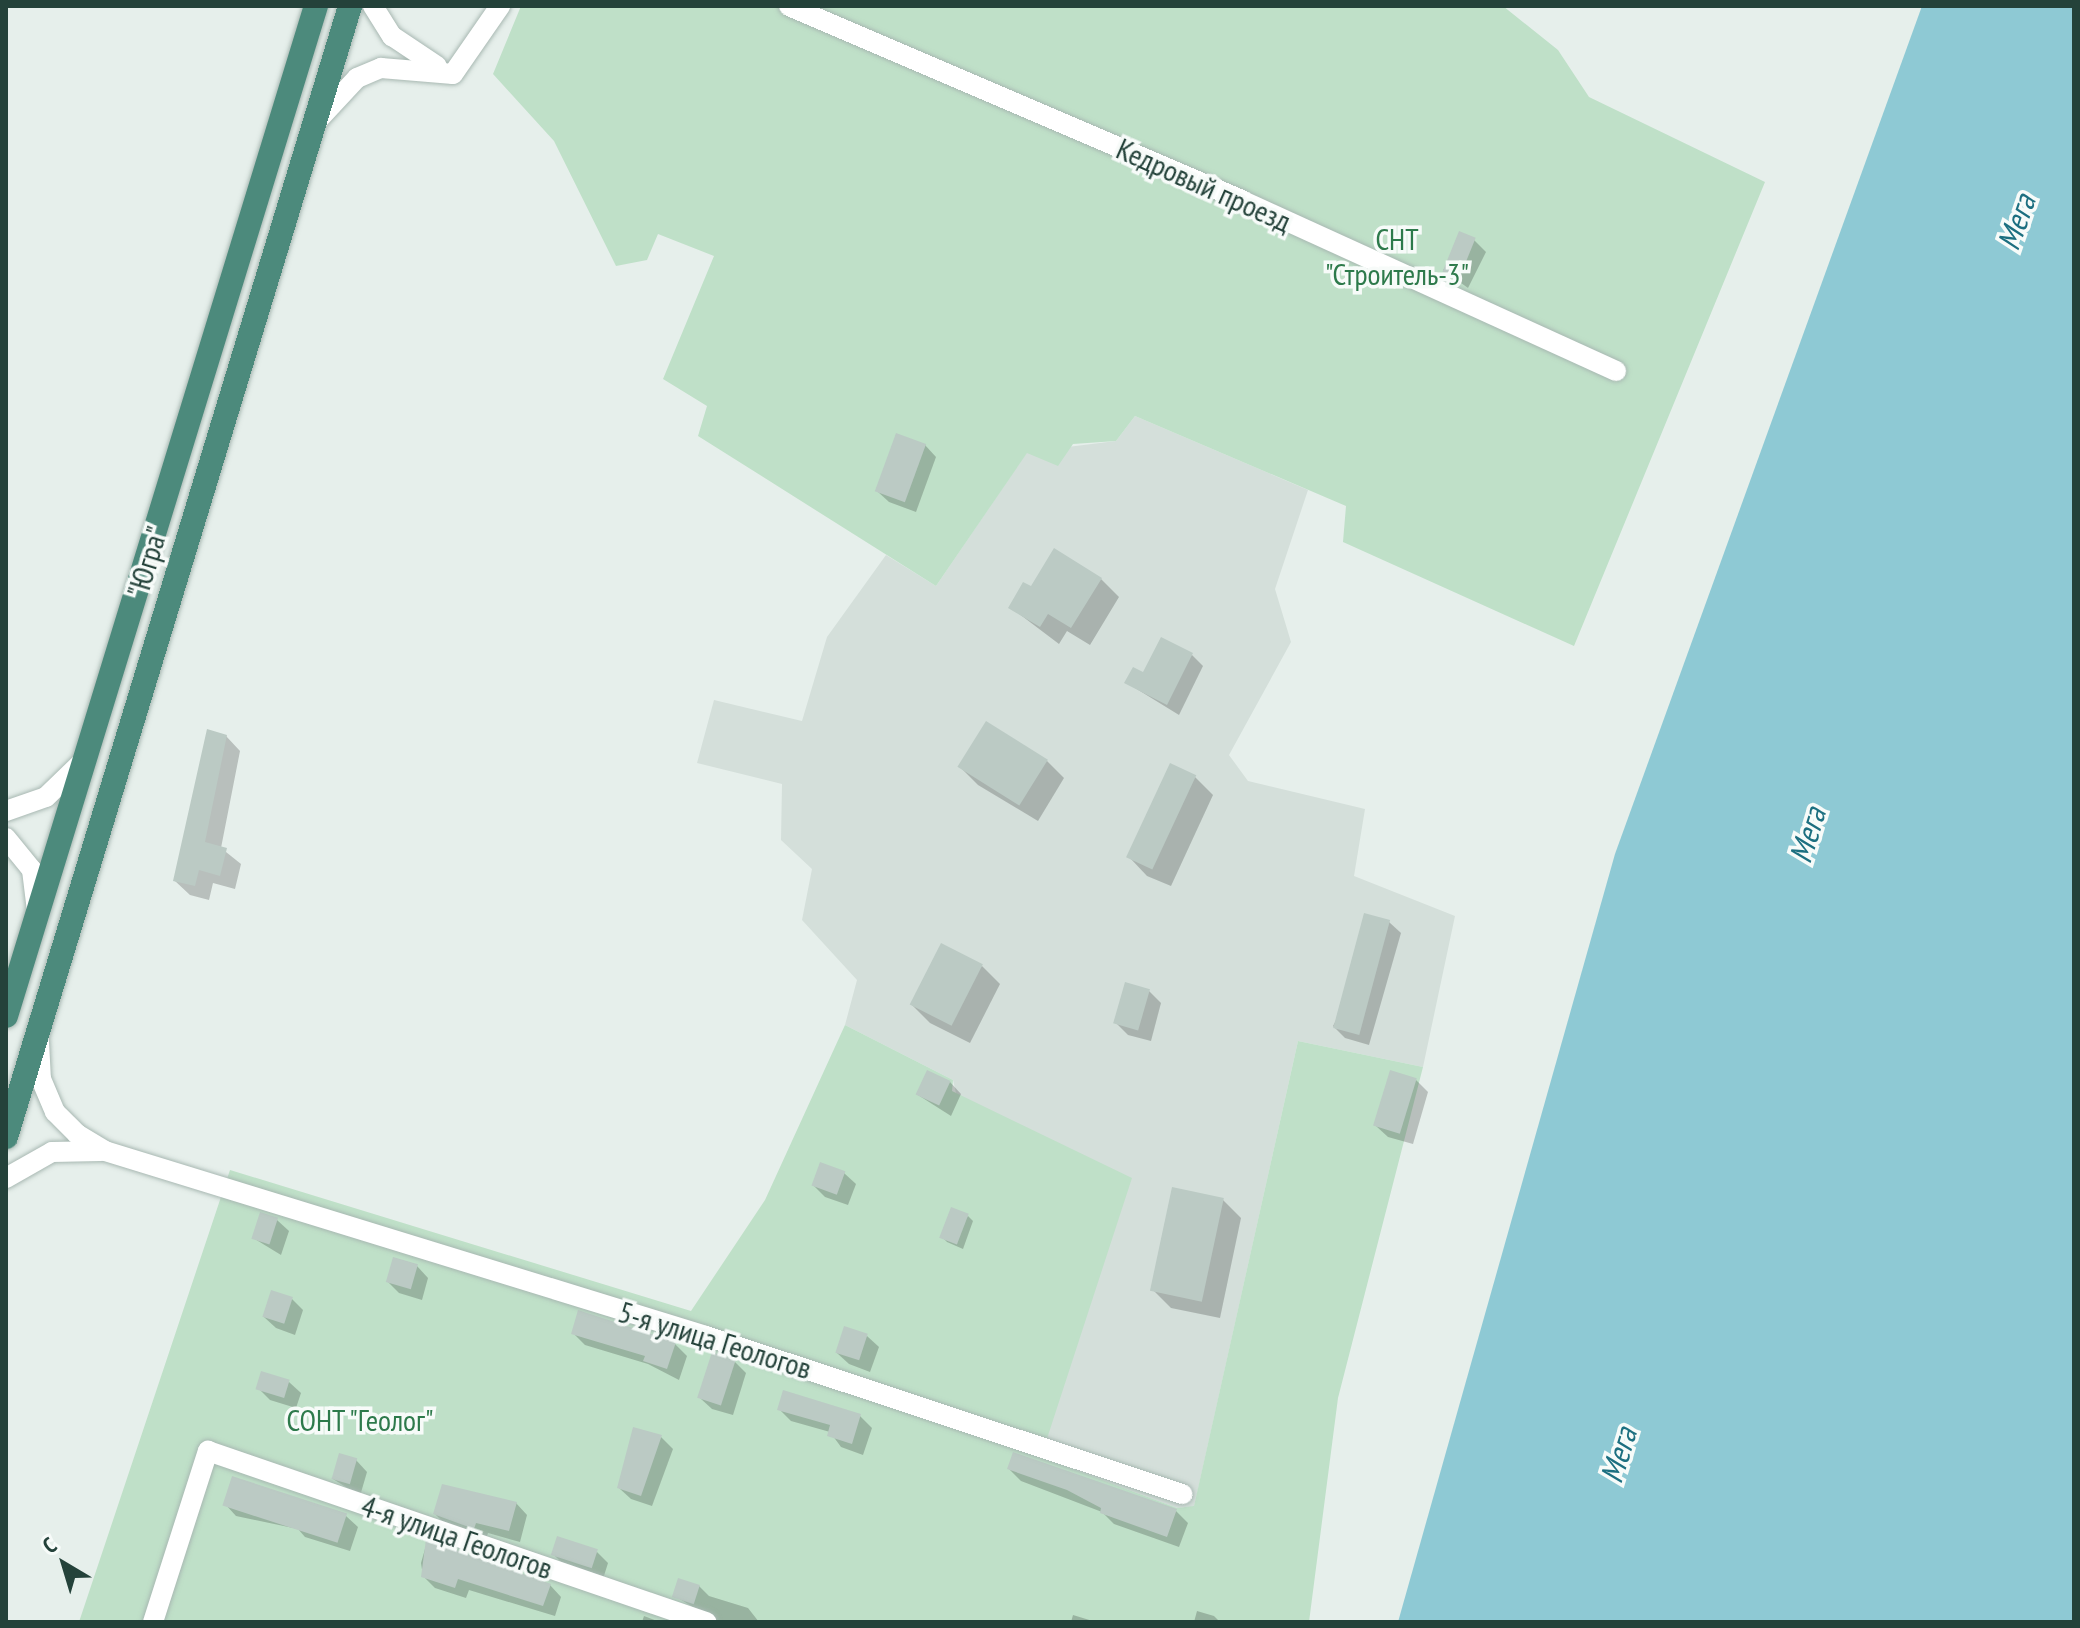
<!DOCTYPE html>
<meta charset="utf-8">
<style>
body{margin:0}
#map{position:relative;width:2080px;height:1628px;overflow:hidden;background:#e6efeb;font-family:"PT Sans Narrow",sans-serif}
div>[style]{position:absolute}
.built>*{inset:0;background:#d4dfda}
.green>*{inset:0;background:#bfe0c8}
.water>*{inset:0;background:#8ec9d4}
.shadow>*{inset:0;background:#0003}
.building>*{inset:0;background:#bbcac4;transform-origin:0 0}
.roads{filter:drop-shadow(0 0 2px #a8b8b2) drop-shadow(0 0 2px #a8b8b2)}
.minor>*{height:20px;margin:-10px;padding:0 10px;transform-origin:10px;border-radius:10px;background:#fff}
.trunk>*{height:24px;margin:-12px;padding:0 12px;transform-origin:12px;border-radius:12px;background:#4c8a7c}
span{translate:-50% -50%;white-space:nowrap;text-align:center;line-height:1.15;-webkit-text-stroke:7px #f7fbf9;paint-order:stroke}
.street-label{font-size:30px;color:#24423a}
.park-label{font-size:30px;color:#2d7a4b}
.water-label{font-size:32px;color:#1c6f80;font-style:italic}
.frame{position:absolute;inset:0;border:8px solid #24423a;pointer-events:none}
.north{position:absolute;left:24px;top:1524px;width:80px;height:80px;-webkit-text-stroke:6px #f7fbf9;paint-order:stroke;rotate:322deg;font-size:22px;font-weight:700;line-height:32px;text-align:center;color:#24423a}
.north::after{content:'';display:block;margin:auto;width:28px;height:36px;background:#24423a;clip-path:polygon(50% 0,100% 100%,50% 72%,0 100%)}
</style>
<div id="map">
<div class="built">
<div style="clip-path:polygon(1135px 416px,1308px 490px,1275px 589px,1291px 642px,1229px 755px,1248px 781px,1365px 809px,1354px 876px,1455px 916px,1423px 1067px,1298px 1041px,1194px 1507px,1177px 1508px,1040px 1457px,953px 1080px,845px 1025px,857px 980px,802px 920px,812px 869px,781px 840px,782px 784px,697px 763px,714px 700px,802px 721px,827px 637px,886px 555px,936px 586px,1027px 452px,1116px 441px)"></div>
</div>
<div class="green">
<div style="clip-path:polygon(521px 6px,1503px 6px,1558px 50px,1589px 97px,1765px 182px,1574px 646px,1343px 542px,1346px 506px,1135px 416px,1116px 441px,1073px 444px,1058px 466px,1027px 453px,936px 586px,698px 436px,707px 406px,663px 379px,714px 256px,658px 234px,647px 260px,616px 266px,554px 141px,493px 74px)"></div>
<div style="clip-path:polygon(845px 1025px,953px 1080px,952px 1091px,1132px 1178px,1041px 1457px,1177px 1508px,1194px 1506px,1298px 1041px,1423px 1067px,1338px 1398px,1309px 1622px,79px 1622px,230px 1170px,691px 1311px,765px 1200px)"></div>
</div>
<div class="water">
<div style="clip-path:polygon(1922px 6px,2074px 6px,2074px 1622px,1398px 1622px,1615px 854px)"></div>
</div>
<div class="shadow">
<div style="clip-path:polygon(1474px 240px,1486px 252px,1468px 288px,1443px 270px)"></div>
<div style="clip-path:polygon(925px 445px,936px 457px,916px 512px,889px 502px,877px 491px)"></div>
<div style="clip-path:polygon(1101px 579px,1119px 597px,1090px 645px,1067px 631px,1059px 644px,1010px 607px,1031px 589px)"></div>
<div style="clip-path:polygon(1192px 655px,1203px 666px,1179px 715px,1127px 683px)"></div>
<div style="clip-path:polygon(226px 736px,240px 751px,221px 848px,241px 864px,235px 889px,213px 883px,209px 900px,190px 895px,175px 881px)"></div>
<div style="clip-path:polygon(1046px 760px,1064px 778px,1038px 821px,978px 785px,960px 767px)"></div>
<div style="clip-path:polygon(1195px 777px,1213px 795px,1171px 886px,1147px 876px,1130px 858px)"></div>
<div style="clip-path:polygon(1389px 922px,1401px 933px,1369px 1045px,1345px 1038px,1333px 1026px)"></div>
<div style="clip-path:polygon(982px 966px,1000px 984px,970px 1043px,930px 1023px,912px 1005px)"></div>
<div style="clip-path:polygon(1149px 991px,1161px 1003px,1151px 1041px,1128px 1035px,1116px 1023px)"></div>
<div style="clip-path:polygon(1416px 1080px,1428px 1092px,1413px 1144px,1388px 1137px,1376px 1126px)"></div>
<div style="clip-path:polygon(950px 1082px,961px 1094px,951px 1116px,918px 1095px)"></div>
<div style="clip-path:polygon(844px 1173px,856px 1184px,848px 1205px,825px 1197px,813px 1185px)"></div>
<div style="clip-path:polygon(1223px 1200px,1241px 1218px,1220px 1318px,1171px 1308px,1153px 1290px)"></div>
<div style="clip-path:polygon(968px 1216px,973px 1221px,963px 1249px,947px 1242px,942px 1237px)"></div>
<div style="clip-path:polygon(277px 1220px,289px 1231px,281px 1255px,253px 1238px)"></div>
<div style="clip-path:polygon(417px 1266px,428px 1278px,422px 1300px,399px 1293px,388px 1282px)"></div>
<div style="clip-path:polygon(292px 1299px,303px 1310px,295px 1335px,276px 1328px,264px 1317px)"></div>
<div style="clip-path:polygon(573px 1333px,675px 1344px,687px 1356px,679px 1380px,648px 1364px,585px 1345px)"></div>
<div style="clip-path:polygon(867px 1336px,879px 1347px,870px 1372px,849px 1364px,837px 1353px)"></div>
<div style="clip-path:polygon(734px 1361px,746px 1373px,733px 1415px,712px 1409px,700px 1398px)"></div>
<div style="clip-path:polygon(289px 1382px,301px 1393px,296px 1408px,270px 1400px,258px 1388px)"></div>
<div style="clip-path:polygon(780px 1410px,860px 1416px,872px 1428px,863px 1455px,841px 1447px,830px 1432px,791px 1421px)"></div>
<div style="clip-path:polygon(661px 1437px,673px 1449px,652px 1506px,631px 1499px,619px 1488px)"></div>
<div style="clip-path:polygon(356px 1460px,367px 1472px,360px 1496px,333px 1479px)"></div>
<div style="clip-path:polygon(1009px 1469px,1176px 1511px,1188px 1523px,1179px 1547px,1114px 1524px,1102px 1512px,1021px 1481px)"></div>
<div style="clip-path:polygon(516px 1503px,527px 1515px,520px 1542px,488px 1533px,486px 1539px,447px 1526px,435px 1514px)"></div>
<div style="clip-path:polygon(225px 1504px,346px 1516px,358px 1527px,350px 1551px,305px 1537px,298px 1529px,236px 1516px)"></div>
<div style="clip-path:polygon(427px 1542px,550px 1585px,561px 1597px,555px 1616px,469px 1590px,466px 1598px,435px 1588px,423px 1576px,421px 1563px)"></div>
<div style="clip-path:polygon(596px 1551px,608px 1563px,603px 1579px,565px 1566px,554px 1555px)"></div>
<div style="clip-path:polygon(699px 1586px,709px 1596px,748px 1608px,759px 1622px,717px 1622px,675px 1596px)"></div>
<div style="clip-path:polygon(1197px 1611px,1214px 1616px,1220px 1622px,1194px 1622px)"></div>
<div style="clip-path:polygon(1073px 1615px,1096px 1622px,1071px 1622px)"></div>
<div style="clip-path:polygon(644px 1616px,660px 1622px,642px 1622px)"></div>
</div>
<div class="building">
<div style="left:1459px;top:231px;width:18px;height:44px;rotate:22deg"></div>
<div style="left:896px;top:433px;width:32px;height:62px;rotate:20deg"></div>
<div style="clip-path:polygon(1054px 548px,1102px 578px,1071px 628px,1048px 614px,1040px 627px,1008px 608px,1023px 582px,1031px 586px)"></div>
<div style="clip-path:polygon(1161px 637px,1193px 653px,1167px 705px,1124px 683px,1133px 667px,1143px 672px)"></div>
<div style="left:986px;top:721px;width:73px;height:54px;rotate:32deg"></div>
<div style="clip-path:polygon(207px 729px,227px 735px,205px 842px,227px 848px,220px 876px,199px 870px,195px 886px,173px 881px)"></div>
<div style="left:1170px;top:763px;width:29px;height:104px;rotate:25deg"></div>
<div style="left:1364px;top:913px;width:27px;height:119px;rotate:15deg"></div>
<div style="left:941px;top:943px;width:47px;height:69px;rotate:27deg"></div>
<div style="left:1125px;top:982px;width:26px;height:43px;rotate:16deg"></div>
<div style="left:927px;top:1070px;width:26px;height:27px;rotate:25deg"></div>
<div style="left:1390px;top:1070px;width:28px;height:58px;rotate:17deg"></div>
<div style="left:820px;top:1162px;width:27px;height:25px;rotate:20deg"></div>
<div style="left:1172px;top:1187px;width:53px;height:106px;rotate:12deg"></div>
<div style="left:951px;top:1207px;width:19px;height:33px;rotate:21deg"></div>
<div style="left:260px;top:1212px;width:19px;height:28px;rotate:18deg"></div>
<div style="left:393px;top:1257px;width:26px;height:26px;rotate:16deg"></div>
<div style="left:271px;top:1290px;width:23px;height:28px;rotate:18deg"></div>
<div style="clip-path:polygon(578px 1310px,676px 1342px,667px 1369px,643px 1361px,645px 1356px,571px 1334px)"></div>
<div style="left:844px;top:1326px;width:25px;height:28px;rotate:18deg"></div>
<div style="left:712px;top:1352px;width:25px;height:48px;rotate:18deg"></div>
<div style="left:261px;top:1371px;width:30px;height:19px;rotate:17deg"></div>
<div style="clip-path:polygon(783px 1390px,861px 1414px,852px 1444px,827px 1436px,830px 1425px,777px 1410px)"></div>
<div style="clip-path:polygon(633px 1427px,662px 1435px,641px 1496px,617px 1488px)"></div>
<div style="clip-path:polygon(1013px 1452px,1177px 1509px,1167px 1537px,1100px 1513px,1101px 1508px,1067px 1490px,1007px 1469px)"></div>
<div style="left:339px;top:1453px;width:19px;height:27px;rotate:16deg"></div>
<div style="left:232px;top:1476px;width:121px;height:31px;rotate:18deg"></div>
<div style="clip-path:polygon(442px 1484px,517px 1502px,509px 1531px,476px 1523px,474px 1529px,433px 1514px)"></div>
<div style="left:557px;top:1536px;width:43px;height:20px;rotate:18deg"></div>
<div style="clip-path:polygon(426px 1539px,551px 1584px,543px 1606px,458px 1579px,455px 1588px,421px 1577px)"></div>
<div style="left:678px;top:1578px;width:23px;height:20px;rotate:18deg"></div>
</div>
<div class="roads">
<div class="minor">
<div style="left:373px;top:6px;width:36px;rotate:58deg"></div>
<div style="left:392px;top:36px;width:54px;rotate:33.7deg"></div>
<div style="left:789px;top:6px;width:494px;rotate:23.2deg"></div>
<div style="left:1243px;top:201px;width:410px;rotate:24.5deg"></div>
<div style="left:318px;top:120px;width:57px;rotate:-47.1deg"></div>
<div style="left:357px;top:78px;width:26px;rotate:-23deg"></div>
<div style="left:381px;top:68px;width:72px;rotate:4.8deg"></div>
<div style="left:453px;top:74px;width:83px;rotate:-55.3deg"></div>
<div style="left:6px;top:811px;width:42px;rotate:-19.3deg"></div>
<div style="left:46px;top:797px;width:49px;rotate:-44.2deg"></div>
<div style="left:6px;top:838px;width:41px;rotate:50.9deg"></div>
<div style="left:32px;top:870px;width:38px;rotate:83deg"></div>
<div style="left:39px;top:1042px;width:37px;rotate:87deg"></div>
<div style="left:41px;top:1079px;width:36px;rotate:67deg"></div>
<div style="left:55px;top:1112px;width:31px;rotate:45deg"></div>
<div style="left:77px;top:1134px;width:33px;rotate:31deg"></div>
<div style="left:105px;top:1151px;width:629px;rotate:17.11deg"></div>
<div style="left:706px;top:1336px;width:502px;rotate:18.36deg"></div>
<div style="left:6px;top:1178px;width:53px;rotate:-29.5deg"></div>
<div style="left:52px;top:1152px;width:49px;rotate:-1.2deg"></div>
<div style="left:153px;top:1622px;width:180px;rotate:-72.2deg"></div>
<div style="left:208px;top:1451px;width:527px;rotate:18.95deg"></div>
</div>
<div class="trunk">
<div style="left:6px;top:1016px;width:1057px;rotate:-72.94deg"></div>
<div style="left:6px;top:1137px;width:1182px;rotate:-73.08deg"></div>
</div>
</div>
<div class="street-label">
<span style="left:1204px;top:185px;rotate:24deg">Кедровый проезд</span>
<span style="left:147px;top:562px;rotate:-73deg">"Югра"</span>
<span style="left:715px;top:1340px;rotate:17deg">5-я улица Геологов</span>
<span style="left:457px;top:1537px;rotate:19deg">4-я улица Геологов</span>
</div>
<div class="park-label">
<span style="left:1397px;top:256px">СНТ<br>"Строитель-3"</span>
<span style="left:360px;top:1420px">СОНТ "Геолог"</span>
</div>
<div class="water-label">
<span style="left:2016px;top:222px;rotate:-71deg">Мега</span>
<span style="left:1807px;top:835px;rotate:-73deg">Мега</span>
<span style="left:1618px;top:1455px;rotate:-73deg">Мега</span>
</div>
<div class="frame"></div>
<div class="north">С</div>
</div>
